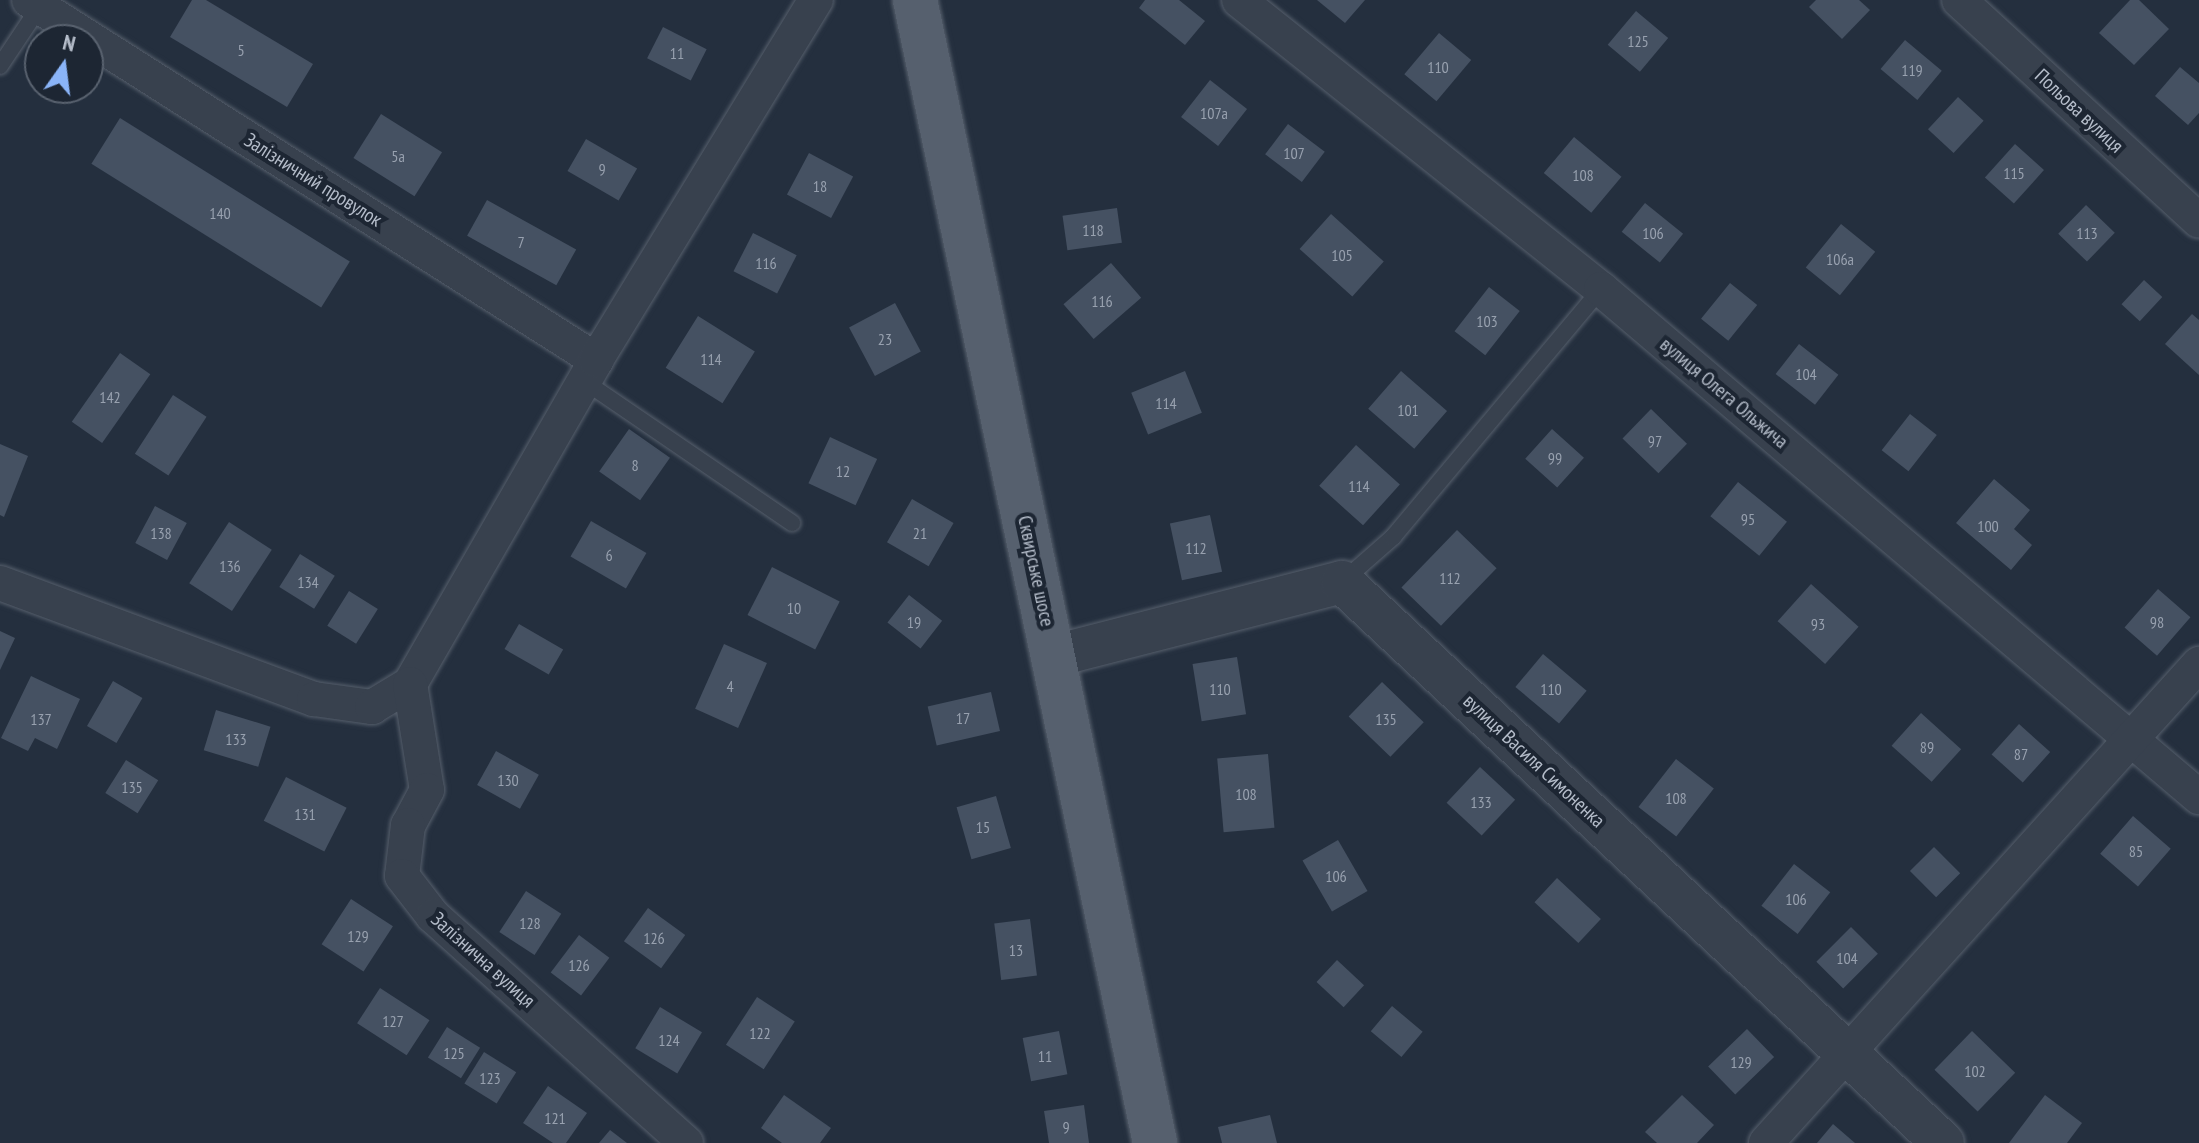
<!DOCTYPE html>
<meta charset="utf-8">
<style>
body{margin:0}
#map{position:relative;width:2199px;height:1143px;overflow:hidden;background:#242f3e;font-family:"PT Sans Narrow",sans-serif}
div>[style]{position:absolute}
.building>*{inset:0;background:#455162;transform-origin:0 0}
.roads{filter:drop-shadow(0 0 2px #565f6c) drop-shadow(0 0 2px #565f6c)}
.service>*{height:16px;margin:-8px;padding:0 8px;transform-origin:8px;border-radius:8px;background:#38414e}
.minor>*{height:34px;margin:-17px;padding:0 17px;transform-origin:17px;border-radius:17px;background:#38414e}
.tertiary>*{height:42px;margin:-21px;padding:0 21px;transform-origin:21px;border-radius:21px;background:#38414e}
.primary>*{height:44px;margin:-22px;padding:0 22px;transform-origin:22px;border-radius:22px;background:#56606e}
span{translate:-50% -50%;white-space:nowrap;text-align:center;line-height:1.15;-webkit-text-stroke:8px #1d2633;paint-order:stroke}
.number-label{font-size:16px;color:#98a1af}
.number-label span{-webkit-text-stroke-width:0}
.street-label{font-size:20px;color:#b4bcc9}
.north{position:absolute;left:24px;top:24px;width:80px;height:80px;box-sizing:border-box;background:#1d2633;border:2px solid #59626f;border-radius:50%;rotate:14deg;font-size:22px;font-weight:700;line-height:32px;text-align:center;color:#b4bcc9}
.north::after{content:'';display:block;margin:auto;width:28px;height:36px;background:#8ab4f8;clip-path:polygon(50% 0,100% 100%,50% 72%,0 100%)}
</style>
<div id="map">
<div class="building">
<div style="clip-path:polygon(192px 0,206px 0,313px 64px,287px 107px,170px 37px)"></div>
<div style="clip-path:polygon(1145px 0,1179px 0,1205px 21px,1185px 45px,1139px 8px)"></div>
<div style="clip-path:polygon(1317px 0,1365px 0,1345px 23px)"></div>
<div style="clip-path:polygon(1816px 0,1859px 0,1870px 10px,1842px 39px,1809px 7px)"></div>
<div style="clip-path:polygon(2130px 0,2139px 0,2169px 29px,2134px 65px,2099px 33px)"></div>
<div style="left:1636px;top:11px;width:42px;height:44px;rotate:40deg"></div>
<div style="left:663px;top:27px;width:49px;height:35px;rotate:27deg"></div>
<div style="left:1439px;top:33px;width:42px;height:54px;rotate:40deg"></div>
<div style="left:1905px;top:40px;width:48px;height:38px;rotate:40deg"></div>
<div style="clip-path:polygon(2180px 67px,2199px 83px,2199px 113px,2188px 125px,2155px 96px)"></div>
<div style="left:1210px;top:80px;width:47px;height:47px;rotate:38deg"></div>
<div style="left:1958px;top:97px;width:35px;height:44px;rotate:43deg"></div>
<div style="left:381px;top:114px;width:72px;height:52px;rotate:32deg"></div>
<div style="left:120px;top:118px;width:271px;height:54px;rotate:32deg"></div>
<div style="left:1288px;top:124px;width:46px;height:38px;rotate:37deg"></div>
<div style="left:1574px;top:137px;width:62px;height:47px;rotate:40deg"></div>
<div style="left:586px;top:139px;width:59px;height:37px;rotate:30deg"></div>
<div style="left:2015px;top:144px;width:39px;height:45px;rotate:42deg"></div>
<div style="left:809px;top:153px;width:50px;height:47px;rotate:28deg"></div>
<div style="left:487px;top:200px;width:102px;height:41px;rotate:29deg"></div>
<div style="left:1645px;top:203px;width:49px;height:37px;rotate:39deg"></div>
<div style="left:2086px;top:205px;width:40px;height:40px;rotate:44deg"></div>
<div style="left:1117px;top:208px;width:35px;height:55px;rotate:82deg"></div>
<div style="left:1331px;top:214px;width:71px;height:47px;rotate:42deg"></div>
<div style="left:1841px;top:224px;width:44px;height:56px;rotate:39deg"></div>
<div style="left:753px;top:233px;width:49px;height:43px;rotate:27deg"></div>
<div style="left:1111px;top:263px;width:46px;height:63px;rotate:49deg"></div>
<div style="left:2144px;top:280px;width:25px;height:33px;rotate:43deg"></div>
<div style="left:1730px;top:283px;width:35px;height:46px;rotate:39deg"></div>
<div style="left:1489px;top:287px;width:39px;height:56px;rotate:38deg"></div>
<div style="left:895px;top:303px;width:55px;height:52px;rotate:62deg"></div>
<div style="clip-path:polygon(2192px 314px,2199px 320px,2199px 375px,2165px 344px)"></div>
<div style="left:698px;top:316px;width:67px;height:61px;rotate:32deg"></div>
<div style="left:1799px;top:344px;width:50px;height:38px;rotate:38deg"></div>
<div style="left:120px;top:353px;width:37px;height:84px;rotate:35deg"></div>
<div style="left:1185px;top:371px;width:45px;height:58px;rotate:68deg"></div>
<div style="left:1401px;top:371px;width:61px;height:50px;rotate:41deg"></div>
<div style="left:173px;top:395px;width:40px;height:70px;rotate:33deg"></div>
<div style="left:1651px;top:409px;width:50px;height:41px;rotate:44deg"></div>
<div style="left:1910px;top:414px;width:34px;height:46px;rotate:38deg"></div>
<div style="left:629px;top:429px;width:50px;height:52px;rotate:35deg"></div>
<div style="left:1552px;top:429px;width:43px;height:40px;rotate:42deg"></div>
<div style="left:830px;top:437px;width:52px;height:51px;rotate:25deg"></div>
<div style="clip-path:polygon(0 444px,28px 456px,4px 517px,0 515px)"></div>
<div style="left:1356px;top:445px;width:59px;height:55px;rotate:42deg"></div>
<div style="clip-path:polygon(1994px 479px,2030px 510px,2014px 529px,2032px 545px,2011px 570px,1956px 523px)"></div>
<div style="left:1738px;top:482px;width:63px;height:44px;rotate:39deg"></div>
<div style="left:912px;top:499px;width:48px;height:50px;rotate:30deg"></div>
<div style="left:155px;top:506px;width:36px;height:42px;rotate:28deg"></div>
<div style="left:1210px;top:515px;width:58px;height:41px;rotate:78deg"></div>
<div style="left:591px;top:521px;width:64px;height:41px;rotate:30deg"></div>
<div style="left:229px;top:522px;width:51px;height:73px;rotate:33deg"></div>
<div style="left:1457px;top:530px;width:55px;height:80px;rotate:44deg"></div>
<div style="left:300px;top:554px;width:41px;height:39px;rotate:32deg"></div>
<div style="left:772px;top:567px;width:76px;height:54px;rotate:27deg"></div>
<div style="left:1811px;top:584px;width:64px;height:50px;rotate:42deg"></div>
<div style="left:2158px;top:589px;width:43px;height:51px;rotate:41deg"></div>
<div style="left:349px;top:591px;width:34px;height:41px;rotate:32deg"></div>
<div style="left:909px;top:595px;width:42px;height:35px;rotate:38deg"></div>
<div style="left:519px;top:624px;width:51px;height:29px;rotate:30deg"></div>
<div style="clip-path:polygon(0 631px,15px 638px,0 670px)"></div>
<div style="left:724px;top:644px;width:47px;height:71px;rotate:24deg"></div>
<div style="left:1543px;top:654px;width:57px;height:43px;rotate:40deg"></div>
<div style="left:1237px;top:657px;width:58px;height:45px;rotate:81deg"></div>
<div style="clip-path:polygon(31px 676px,80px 699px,57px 749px,35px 738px,28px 751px,1px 738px)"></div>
<div style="left:113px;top:681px;width:34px;height:52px;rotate:30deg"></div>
<div style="left:1382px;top:682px;width:58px;height:48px;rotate:44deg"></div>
<div style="left:991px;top:692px;width:40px;height:65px;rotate:77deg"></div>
<div style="left:216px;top:710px;width:57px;height:42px;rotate:17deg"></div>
<div style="left:1921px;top:713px;width:54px;height:44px;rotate:42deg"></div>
<div style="left:2019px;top:724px;width:42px;height:41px;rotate:42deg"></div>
<div style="left:496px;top:751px;width:49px;height:39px;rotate:29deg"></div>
<div style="left:1268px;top:754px;width:74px;height:51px;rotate:85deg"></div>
<div style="left:1676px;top:759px;width:48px;height:61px;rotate:38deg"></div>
<div style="left:126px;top:760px;width:38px;height:39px;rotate:32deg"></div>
<div style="left:1480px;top:767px;width:48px;height:49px;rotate:43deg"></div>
<div style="left:286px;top:777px;width:68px;height:49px;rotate:27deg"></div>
<div style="left:996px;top:796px;width:54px;height:41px;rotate:74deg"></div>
<div style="left:2133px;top:816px;width:50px;height:50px;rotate:41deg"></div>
<div style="left:1338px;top:840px;width:59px;height:41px;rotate:60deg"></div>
<div style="left:1934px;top:847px;width:37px;height:34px;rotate:45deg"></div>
<div style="left:1794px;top:864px;width:46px;height:53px;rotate:38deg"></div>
<div style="left:1557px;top:878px;width:60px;height:33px;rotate:43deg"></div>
<div style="left:526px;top:891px;width:42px;height:49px;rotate:33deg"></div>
<div style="left:351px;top:899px;width:50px;height:54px;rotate:33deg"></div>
<div style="left:648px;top:908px;width:46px;height:41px;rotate:36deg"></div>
<div style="left:1030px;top:919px;width:57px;height:36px;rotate:83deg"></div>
<div style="left:1851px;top:927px;width:38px;height:49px;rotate:45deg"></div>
<div style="left:579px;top:935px;width:38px;height:47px;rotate:37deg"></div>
<div style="left:1337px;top:960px;width:37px;height:30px;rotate:43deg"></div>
<div style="left:380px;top:988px;width:59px;height:42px;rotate:33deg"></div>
<div style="left:757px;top:997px;width:45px;height:57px;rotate:33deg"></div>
<div style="left:1392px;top:1006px;width:40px;height:33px;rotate:40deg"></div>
<div style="left:660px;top:1007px;width:49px;height:48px;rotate:31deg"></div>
<div style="left:447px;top:1027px;width:39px;height:36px;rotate:32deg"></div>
<div style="left:1747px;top:1029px;width:39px;height:54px;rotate:46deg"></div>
<div style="left:1059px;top:1031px;width:44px;height:37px;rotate:79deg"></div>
<div style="left:1972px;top:1031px;width:60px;height:54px;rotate:44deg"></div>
<div style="left:484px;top:1052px;width:38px;height:37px;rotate:32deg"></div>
<div style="clip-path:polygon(548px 1086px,587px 1113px,566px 1143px,553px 1143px,523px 1123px)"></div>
<div style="clip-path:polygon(784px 1095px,831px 1128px,820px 1143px,782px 1143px,761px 1128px)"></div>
<div style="clip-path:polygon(1682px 1095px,1714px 1125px,1697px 1143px,1657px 1143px,1645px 1132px)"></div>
<div style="clip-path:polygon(2045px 1095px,2082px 1123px,2067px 1143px,2009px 1143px)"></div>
<div style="clip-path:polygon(1084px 1105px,1089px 1143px,1049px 1143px,1044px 1111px)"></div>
<div style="clip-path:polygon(1270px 1115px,1277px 1143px,1222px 1143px,1218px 1127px)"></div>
<div style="clip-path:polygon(1833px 1124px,1855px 1143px,1817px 1143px)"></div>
<div style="clip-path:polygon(610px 1130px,627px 1143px,599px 1143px)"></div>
</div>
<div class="roads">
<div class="service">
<div style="left:0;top:66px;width:72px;rotate:-56.3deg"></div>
<div style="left:584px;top:381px;width:252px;rotate:34.3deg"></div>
<div style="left:1343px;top:581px;width:67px;rotate:-41.3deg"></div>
<div style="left:1393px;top:537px;width:324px;rotate:-50deg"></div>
</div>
<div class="minor">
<div style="left:29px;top:0;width:672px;rotate:32.41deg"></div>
<div style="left:1239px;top:0;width:463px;rotate:38.6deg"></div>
<div style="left:1601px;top:289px;width:785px;rotate:40.35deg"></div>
<div style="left:1959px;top:0;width:326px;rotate:42.6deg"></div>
<div style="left:0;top:583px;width:335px;rotate:20.3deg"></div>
<div style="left:314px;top:699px;width:59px;rotate:7.9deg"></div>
<div style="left:372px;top:707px;width:44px;rotate:-31.2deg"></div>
<div style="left:410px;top:684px;width:374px;rotate:-60.1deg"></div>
<div style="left:596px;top:360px;width:422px;rotate:-58.6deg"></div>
<div style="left:410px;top:684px;width:107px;rotate:80.9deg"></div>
<div style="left:427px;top:790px;width:40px;rotate:118deg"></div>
<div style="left:408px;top:825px;width:51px;rotate:96.7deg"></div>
<div style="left:402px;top:876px;width:51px;rotate:52.2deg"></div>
<div style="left:433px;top:916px;width:340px;rotate:41.9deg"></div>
<div style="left:1766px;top:1143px;width:646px;rotate:-47.89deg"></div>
</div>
<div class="tertiary">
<div style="left:1054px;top:656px;width:297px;rotate:-14.4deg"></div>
<div style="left:1342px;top:582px;width:822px;rotate:43.03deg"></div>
</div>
<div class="primary">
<div style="left:915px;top:0;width:1168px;rotate:78.14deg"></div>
</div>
</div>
<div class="number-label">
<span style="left:1638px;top:41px">125</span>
<span style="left:241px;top:50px">5</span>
<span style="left:677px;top:53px">11</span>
<span style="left:1438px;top:67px">110</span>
<span style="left:1912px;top:70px">119</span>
<span style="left:1214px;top:113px">107а</span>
<span style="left:1294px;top:153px">107</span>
<span style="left:398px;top:156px">5а</span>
<span style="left:602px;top:169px">9</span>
<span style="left:2014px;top:173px">115</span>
<span style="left:1583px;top:175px">108</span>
<span style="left:820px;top:186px">18</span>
<span style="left:220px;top:213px">140</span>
<span style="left:1093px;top:230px">118</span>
<span style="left:1653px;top:233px">106</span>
<span style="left:2087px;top:233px">113</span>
<span style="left:521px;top:242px">7</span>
<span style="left:1342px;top:255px">105</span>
<span style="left:1840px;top:259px">106а</span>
<span style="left:766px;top:263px">116</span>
<span style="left:1102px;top:301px">116</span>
<span style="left:1487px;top:321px">103</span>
<span style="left:885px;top:339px">23</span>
<span style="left:711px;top:359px">114</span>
<span style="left:1806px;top:374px">104</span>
<span style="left:110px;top:397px">142</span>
<span style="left:1166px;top:403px">114</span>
<span style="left:1408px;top:410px">101</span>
<span style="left:1655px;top:441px">97</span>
<span style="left:1555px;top:458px">99</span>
<span style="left:635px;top:465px">8</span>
<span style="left:843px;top:471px">12</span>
<span style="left:1359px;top:486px">114</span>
<span style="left:1748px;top:519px">95</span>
<span style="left:1988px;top:526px">100</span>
<span style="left:161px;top:533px">138</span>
<span style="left:920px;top:533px">21</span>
<span style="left:1196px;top:548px">112</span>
<span style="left:609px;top:555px">6</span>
<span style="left:230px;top:566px">136</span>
<span style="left:1450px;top:578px">112</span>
<span style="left:308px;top:582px">134</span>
<span style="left:794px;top:608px">10</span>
<span style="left:914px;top:622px">19</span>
<span style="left:2157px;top:622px">98</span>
<span style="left:1818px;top:624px">93</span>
<span style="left:730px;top:686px">4</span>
<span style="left:1220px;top:689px">110</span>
<span style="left:1551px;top:689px">110</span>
<span style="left:963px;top:718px">17</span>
<span style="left:41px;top:719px">137</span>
<span style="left:1386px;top:719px">135</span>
<span style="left:236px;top:739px">133</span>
<span style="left:1927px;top:747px">89</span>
<span style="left:2021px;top:754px">87</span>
<span style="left:508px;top:780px">130</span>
<span style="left:132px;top:787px">135</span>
<span style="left:1246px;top:794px">108</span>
<span style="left:1676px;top:798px">108</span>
<span style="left:1481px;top:802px">133</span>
<span style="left:305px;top:814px">131</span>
<span style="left:983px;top:827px">15</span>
<span style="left:2136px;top:851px">85</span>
<span style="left:1336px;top:876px">106</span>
<span style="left:1796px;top:899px">106</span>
<span style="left:530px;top:923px">128</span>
<span style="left:358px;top:936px">129</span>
<span style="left:654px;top:938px">126</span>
<span style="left:1016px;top:950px">13</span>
<span style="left:1847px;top:958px">104</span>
<span style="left:579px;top:965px">126</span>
<span style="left:393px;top:1021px">127</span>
<span style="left:760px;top:1033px">122</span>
<span style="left:669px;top:1040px">124</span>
<span style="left:454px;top:1053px">125</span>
<span style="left:1045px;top:1056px">11</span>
<span style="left:1741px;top:1062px">129</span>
<span style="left:1975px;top:1071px">102</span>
<span style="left:490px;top:1078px">123</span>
<span style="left:555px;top:1118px">121</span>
<span style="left:1066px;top:1127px">9</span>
</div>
<div class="street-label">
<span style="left:2079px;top:111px;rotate:43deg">Польова вулиця</span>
<span style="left:313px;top:180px;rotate:32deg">Залізничний провулок</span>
<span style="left:1724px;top:393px;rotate:40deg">вулиця Олега Ольжича</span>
<span style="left:1036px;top:571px;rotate:78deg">Сквирське шосе</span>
<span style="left:1534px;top:761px;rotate:43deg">вулиця Василя Симоненка</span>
<span style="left:483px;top:960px;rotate:42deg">Залізнична вулиця</span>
</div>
<div class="north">N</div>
</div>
